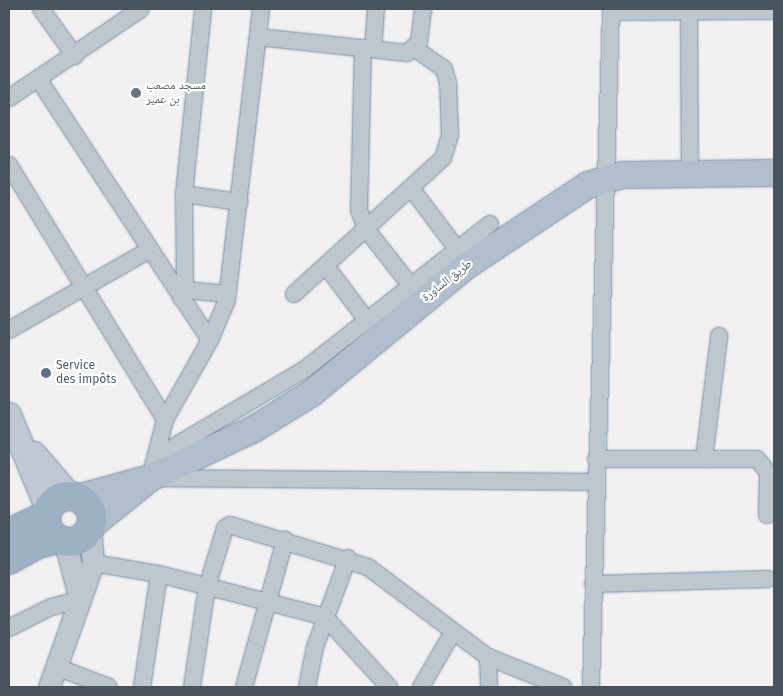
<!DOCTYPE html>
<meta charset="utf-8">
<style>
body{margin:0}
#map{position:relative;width:783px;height:696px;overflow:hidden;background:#f2f0f0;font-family:"Fira Sans","Noto Naskh Arabic",sans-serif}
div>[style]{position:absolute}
.roads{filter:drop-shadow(0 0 1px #758da8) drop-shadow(0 0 1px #758da8)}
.minor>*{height:16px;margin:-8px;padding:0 8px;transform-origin:8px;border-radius:8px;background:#bfc7ce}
.tertiary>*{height:21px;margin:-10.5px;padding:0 10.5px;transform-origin:10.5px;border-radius:10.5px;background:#bfc7ce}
.secondary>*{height:24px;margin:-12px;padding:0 12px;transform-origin:12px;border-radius:12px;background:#bfc8d3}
.primary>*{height:26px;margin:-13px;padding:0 13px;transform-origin:13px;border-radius:13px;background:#b1bfcd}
.trunk>*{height:28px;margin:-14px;padding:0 14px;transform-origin:14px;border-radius:14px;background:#9eb0c4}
.trunk>.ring{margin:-14px;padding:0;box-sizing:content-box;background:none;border:28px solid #9eb0c4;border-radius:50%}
.dots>*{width:14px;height:14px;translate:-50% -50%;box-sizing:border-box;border:2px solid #fff;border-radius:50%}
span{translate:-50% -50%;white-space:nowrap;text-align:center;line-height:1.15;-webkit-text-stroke:4.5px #fff;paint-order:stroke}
.worship-label{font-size:12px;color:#5b616d}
.left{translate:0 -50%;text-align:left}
.street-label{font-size:12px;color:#49535d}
.service-label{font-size:12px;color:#4e5e75}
.frame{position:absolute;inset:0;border:10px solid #49535d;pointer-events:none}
</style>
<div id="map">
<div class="roads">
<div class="minor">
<div style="left:41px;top:9px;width:58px;rotate:54.1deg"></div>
<div style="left:261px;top:9px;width:293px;rotate:96.7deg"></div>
<div style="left:227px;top:300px;width:43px;rotate:113deg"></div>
<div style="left:210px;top:340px;width:92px;rotate:119.4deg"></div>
<div style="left:165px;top:420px;width:60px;rotate:104.5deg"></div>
<div style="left:150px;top:478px;width:445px;rotate:0.5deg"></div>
<div style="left:689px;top:9px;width:166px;rotate:89.7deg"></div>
<div style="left:611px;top:12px;width:163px;rotate:-0.4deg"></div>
<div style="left:258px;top:37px;width:150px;rotate:6.1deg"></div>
<div style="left:407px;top:53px;width:16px;rotate:-43deg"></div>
<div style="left:419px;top:42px;width:33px;rotate:-83deg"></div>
<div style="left:363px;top:48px;width:162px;rotate:91.4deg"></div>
<div style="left:359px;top:210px;width:20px;rotate:70deg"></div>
<div style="left:366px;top:229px;width:71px;rotate:51.8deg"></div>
<div style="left:373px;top:49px;width:40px;rotate:-85.7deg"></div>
<div style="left:39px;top:80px;width:311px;rotate:56.7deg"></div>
<div style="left:9px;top:98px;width:159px;rotate:-34deg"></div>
<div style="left:9px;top:165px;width:299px;rotate:58.5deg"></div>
<div style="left:411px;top:188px;width:76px;rotate:53deg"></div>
<div style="left:184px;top:194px;width:56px;rotate:8.3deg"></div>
<div style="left:326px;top:266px;width:66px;rotate:53deg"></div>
<div style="left:185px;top:290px;width:43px;rotate:5.3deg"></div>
<div style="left:294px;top:294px;width:202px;rotate:-42.4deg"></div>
<div style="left:443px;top:158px;width:24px;rotate:-73deg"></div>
<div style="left:450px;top:135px;width:52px;rotate:-92.2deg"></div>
<div style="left:448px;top:83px;width:15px;rotate:-106deg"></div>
<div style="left:444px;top:69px;width:35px;rotate:-145deg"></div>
<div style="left:181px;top:298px;width:9px;rotate:-63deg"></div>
<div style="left:185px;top:290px;width:96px;rotate:-90.6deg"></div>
<div style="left:184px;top:194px;width:186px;rotate:-84.1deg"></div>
<div style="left:9px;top:330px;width:161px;rotate:-29.7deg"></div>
<div style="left:158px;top:456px;width:171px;rotate:-30.6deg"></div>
<div style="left:305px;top:369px;width:235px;rotate:-38.1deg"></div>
<div style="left:596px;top:459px;width:161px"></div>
<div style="left:757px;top:459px;width:17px;rotate:50deg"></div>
<div style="left:768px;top:472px;width:43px;rotate:91.3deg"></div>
<div style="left:704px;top:459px;width:124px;rotate:-83deg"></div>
<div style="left:93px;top:563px;width:67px;rotate:9.5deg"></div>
<div style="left:159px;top:574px;width:171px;rotate:14.5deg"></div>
<div style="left:325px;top:617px;width:95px;rotate:47.6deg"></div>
<div style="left:593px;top:584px;width:175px;rotate:-1.6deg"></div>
<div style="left:9px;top:628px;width:47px;rotate:-26.6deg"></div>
<div style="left:51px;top:607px;width:30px;rotate:-14deg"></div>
<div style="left:488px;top:657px;width:81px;rotate:21.8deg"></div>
<div style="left:59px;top:668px;width:53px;rotate:20.8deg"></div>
<div style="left:142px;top:687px;width:114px;rotate:-81.4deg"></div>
<div style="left:192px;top:687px;width:101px;rotate:-81.5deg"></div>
<div style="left:207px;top:587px;width:62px;rotate:-73deg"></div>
<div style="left:225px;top:528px;width:6px;rotate:-31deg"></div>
<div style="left:230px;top:525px;width:144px;rotate:16.9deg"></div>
<div style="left:368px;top:567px;width:150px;rotate:36.9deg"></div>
<div style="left:488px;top:657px;width:30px;rotate:88deg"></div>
<div style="left:244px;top:687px;width:153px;rotate:-74.4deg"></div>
<div style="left:307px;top:687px;width:41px;rotate:-78.7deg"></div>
<div style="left:315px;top:647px;width:95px;rotate:-69.7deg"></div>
<div style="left:421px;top:687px;width:64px;rotate:-59.8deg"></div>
<div style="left:591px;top:687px;width:678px;rotate:-88.31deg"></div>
</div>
<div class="tertiary">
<div style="left:65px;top:542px;width:60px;rotate:75.5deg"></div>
<div style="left:49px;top:687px;width:132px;rotate:-70.5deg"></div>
<div style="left:93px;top:563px;width:34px;rotate:-95deg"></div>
</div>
<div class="secondary">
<div style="left:9px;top:415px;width:102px;rotate:67.5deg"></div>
<div style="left:34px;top:454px;width:55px;rotate:49.4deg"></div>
</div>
<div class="primary">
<div style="left:77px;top:498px;width:76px;rotate:-15.3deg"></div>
<div style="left:150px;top:478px;width:115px;rotate:-25.2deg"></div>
<div style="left:254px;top:429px;width:68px;rotate:-31.8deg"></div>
<div style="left:312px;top:393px;width:200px;rotate:-39.5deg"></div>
<div style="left:466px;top:266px;width:146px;rotate:-33.6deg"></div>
<div style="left:588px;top:185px;width:36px;rotate:-16deg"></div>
<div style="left:623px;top:175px;width:151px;rotate:-0.8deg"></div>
<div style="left:92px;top:525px;width:72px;rotate:-38.8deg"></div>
</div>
<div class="trunk">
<div class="ring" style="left:46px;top:496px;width:18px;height:18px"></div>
<div style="left:9px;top:533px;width:42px;rotate:-25.3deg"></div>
<div style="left:9px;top:560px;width:33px;rotate:-29deg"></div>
<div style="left:38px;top:544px;width:21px;rotate:-14deg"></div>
</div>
</div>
<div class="dots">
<div style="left:136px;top:93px;background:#6b7280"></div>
<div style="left:46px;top:373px;background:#5c6f8a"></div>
</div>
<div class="worship-label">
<span class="left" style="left:146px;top:93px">مسجد مصعب<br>بن عمير</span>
</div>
<div class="street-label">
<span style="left:447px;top:281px;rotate:-38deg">طريق الساورة</span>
</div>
<div class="service-label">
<span class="left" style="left:56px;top:373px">Service<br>des impôts</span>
</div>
<div class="frame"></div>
</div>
